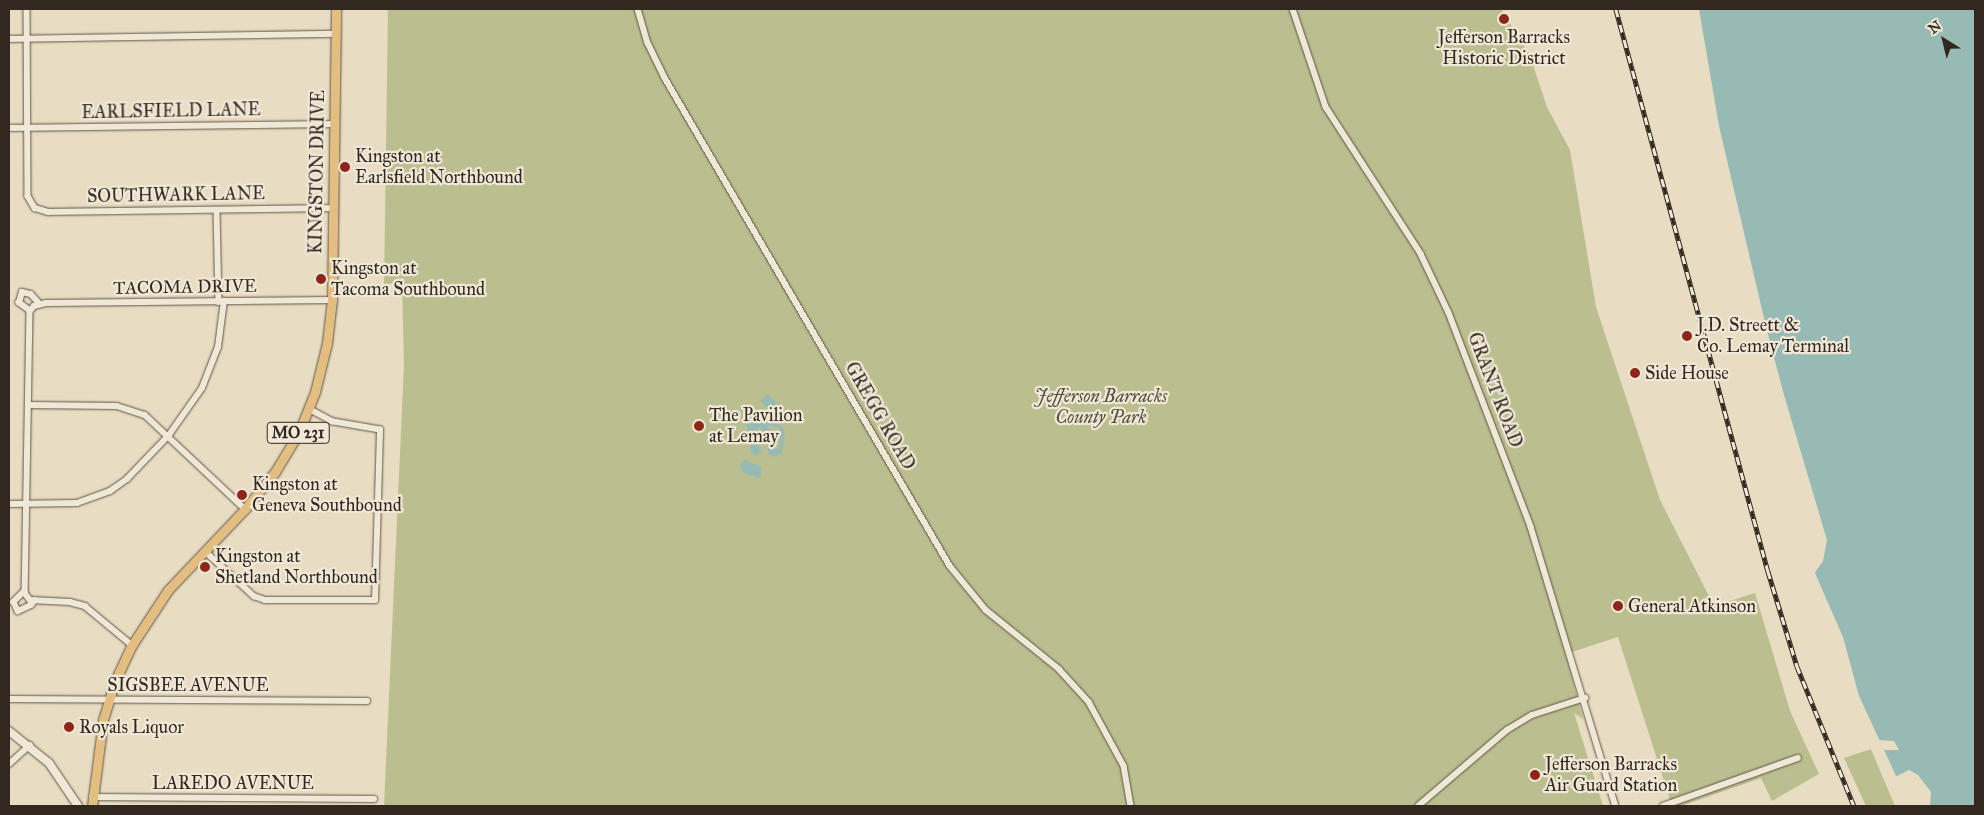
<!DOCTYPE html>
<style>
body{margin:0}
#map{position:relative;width:1984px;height:815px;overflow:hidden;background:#e8dcc2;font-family:"IM FELL Great Primer",serif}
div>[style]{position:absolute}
.green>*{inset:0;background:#bbbf8f}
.water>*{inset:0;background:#97bbb4;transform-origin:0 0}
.pier>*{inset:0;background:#e8dcc2}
.roads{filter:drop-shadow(0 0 1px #605548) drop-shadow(0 0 1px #605548)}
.street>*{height:5.5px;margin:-2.75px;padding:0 2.75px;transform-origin:2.75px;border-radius:2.75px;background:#f0e8d7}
.secondary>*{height:8px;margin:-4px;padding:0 4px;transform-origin:4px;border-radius:4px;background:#f0e8d7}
.primary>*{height:9px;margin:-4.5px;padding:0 4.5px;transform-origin:4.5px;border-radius:4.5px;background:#e4be81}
.rail>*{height:4.5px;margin-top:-2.25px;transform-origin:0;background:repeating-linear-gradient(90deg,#f0e8d7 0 8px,#332820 0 16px);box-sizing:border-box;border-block:1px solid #332820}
.dots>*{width:14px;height:14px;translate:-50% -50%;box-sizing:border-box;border:2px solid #f0e8d7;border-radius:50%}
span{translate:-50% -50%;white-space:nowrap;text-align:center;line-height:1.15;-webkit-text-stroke:4.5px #f0e8d7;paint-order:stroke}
.shield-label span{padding:1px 4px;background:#f0e8d7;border:1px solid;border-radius:4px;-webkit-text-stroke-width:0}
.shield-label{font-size:16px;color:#332820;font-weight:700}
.poi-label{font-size:18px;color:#332820}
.left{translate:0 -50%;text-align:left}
.street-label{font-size:18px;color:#332820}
.park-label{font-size:18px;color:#554e3c;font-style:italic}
.frame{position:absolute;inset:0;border:10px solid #332820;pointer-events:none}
.north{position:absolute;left:1919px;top:15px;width:50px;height:50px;-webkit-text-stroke:4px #f0e8d7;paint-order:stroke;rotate:324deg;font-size:14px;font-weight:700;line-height:20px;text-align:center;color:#332820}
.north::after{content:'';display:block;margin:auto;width:18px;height:22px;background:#332820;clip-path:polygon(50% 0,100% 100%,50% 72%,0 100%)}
</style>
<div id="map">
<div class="green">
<div style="clip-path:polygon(388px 9px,1501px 9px,1530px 56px,1547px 107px,1570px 150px,1596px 307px,1660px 500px,1714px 606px,1755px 593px,1790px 711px,1819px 774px,1772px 801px,1761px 778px,1681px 806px,1672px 806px,1618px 637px,1566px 654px,1583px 719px,1574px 713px,1603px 806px,384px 806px,404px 365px,402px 283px,384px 284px)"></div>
<div style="clip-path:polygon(1871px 749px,1878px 766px,1895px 806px,1866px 806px,1844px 758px)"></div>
</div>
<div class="water">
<div style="clip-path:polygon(1693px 9px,1975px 9px,1975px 806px,1910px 806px,1859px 696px,1843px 637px,1815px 573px,1821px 550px,1809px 490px,1747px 255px)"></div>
<div style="left:768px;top:394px;width:24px;height:10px;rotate:48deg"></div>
<div style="clip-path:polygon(evenodd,754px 411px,760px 420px,765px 419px,782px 426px,785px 434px,782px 453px,775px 457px,769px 455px,767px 449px,773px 437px,758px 427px,756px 438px,762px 452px,756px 456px,750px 451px,751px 439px,744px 419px,754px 411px,766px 425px,778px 427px,781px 432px,778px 450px,773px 446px,775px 434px,766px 425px)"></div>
<div style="clip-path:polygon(745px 460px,762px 467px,761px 476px,758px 478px,742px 472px,740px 463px)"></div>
</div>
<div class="pier">
<div style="clip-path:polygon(1690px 9px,1699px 9px,1719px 126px,1775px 365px,1827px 540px,1823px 561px,1813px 575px,1818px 550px,1806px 490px,1745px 256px)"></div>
<div style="clip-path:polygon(1878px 740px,1894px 741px,1899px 750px,1884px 750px)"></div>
<div style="clip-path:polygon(1909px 770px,1918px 775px,1931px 792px,1930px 806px,1907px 806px,1895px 777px)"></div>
</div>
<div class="roads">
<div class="street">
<div style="left:27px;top:9px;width:187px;rotate:89.7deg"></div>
<div style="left:28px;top:196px;width:14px;rotate:60deg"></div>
<div style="left:35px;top:208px;width:14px;rotate:17deg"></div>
<div style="left:48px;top:212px;width:285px;rotate:-0.8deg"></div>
<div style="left:638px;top:9px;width:35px;rotate:74deg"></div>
<div style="left:648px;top:43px;width:39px;rotate:64deg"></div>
<div style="left:665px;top:78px;width:565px;rotate:59.71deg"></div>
<div style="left:950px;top:566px;width:57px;rotate:50.7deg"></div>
<div style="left:986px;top:610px;width:94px;rotate:38.9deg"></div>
<div style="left:1059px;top:669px;width:45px;rotate:47.7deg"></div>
<div style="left:1089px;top:702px;width:73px;rotate:61.3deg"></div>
<div style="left:1124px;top:766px;width:41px;rotate:80.1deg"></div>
<div style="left:1293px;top:9px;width:103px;rotate:71.4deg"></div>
<div style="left:1326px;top:107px;width:175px;rotate:57.1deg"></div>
<div style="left:1421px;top:254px;width:65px;rotate:64.6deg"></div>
<div style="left:1449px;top:313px;width:229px;rotate:69deg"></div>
<div style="left:1531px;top:527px;width:292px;rotate:73.1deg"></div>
<div style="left:9px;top:39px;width:326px;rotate:-0.9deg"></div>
<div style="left:9px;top:128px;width:325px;rotate:-0.7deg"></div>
<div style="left:217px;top:210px;width:92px;rotate:88.8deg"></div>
<div style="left:30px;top:311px;width:282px;rotate:91deg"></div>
<div style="left:25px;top:593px;width:9px;rotate:54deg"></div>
<div style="left:30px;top:600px;width:40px;rotate:2.9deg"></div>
<div style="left:70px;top:602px;width:16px;rotate:15deg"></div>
<div style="left:85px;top:606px;width:61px;rotate:39.7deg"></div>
<div style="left:30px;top:311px;width:6px;rotate:-51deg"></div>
<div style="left:34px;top:306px;width:12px;rotate:-14deg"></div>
<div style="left:46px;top:303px;width:286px;rotate:-0.6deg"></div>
<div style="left:30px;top:311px;width:14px;rotate:-144deg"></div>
<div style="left:19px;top:303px;width:11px;rotate:-75deg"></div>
<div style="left:22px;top:292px;width:9px;rotate:13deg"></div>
<div style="left:31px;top:294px;width:13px;rotate:48deg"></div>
<div style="left:28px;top:405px;width:89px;rotate:0.6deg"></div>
<div style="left:117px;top:406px;width:29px;rotate:18deg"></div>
<div style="left:145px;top:415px;width:137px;rotate:43.2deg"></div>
<div style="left:9px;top:504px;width:68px;rotate:-0.8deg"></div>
<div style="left:77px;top:503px;width:35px;rotate:-20deg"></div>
<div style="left:110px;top:491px;width:21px;rotate:-35deg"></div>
<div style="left:127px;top:479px;width:61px;rotate:-46.3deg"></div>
<div style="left:169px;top:435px;width:57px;rotate:-54.9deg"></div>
<div style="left:202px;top:388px;width:44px;rotate:-68.7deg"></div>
<div style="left:218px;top:347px;width:46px;rotate:-82.6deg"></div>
<div style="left:205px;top:551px;width:67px;rotate:42.6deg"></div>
<div style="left:254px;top:596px;width:12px;rotate:20deg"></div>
<div style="left:265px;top:600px;width:110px"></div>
<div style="left:375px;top:600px;width:170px;rotate:-88.3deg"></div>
<div style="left:380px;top:430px;width:48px;rotate:-170.3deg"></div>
<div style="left:333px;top:422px;width:27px;rotate:-152deg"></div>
<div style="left:25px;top:591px;width:16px;rotate:135deg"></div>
<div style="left:14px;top:602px;width:10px;rotate:66deg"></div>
<div style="left:18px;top:611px;width:14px;rotate:-25deg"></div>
<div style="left:31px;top:605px;width:6px;rotate:-51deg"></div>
<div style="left:9px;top:699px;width:358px;rotate:0.3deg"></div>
<div style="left:9px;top:764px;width:28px;rotate:-42deg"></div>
<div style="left:92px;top:797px;width:282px;rotate:0.4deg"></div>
<div style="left:1418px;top:806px;width:117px;rotate:-40.5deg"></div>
<div style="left:1507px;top:730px;width:29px;rotate:-31deg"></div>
<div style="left:1532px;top:715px;width:56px;rotate:-17.8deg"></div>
<div style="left:1663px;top:806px;width:143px;rotate:-19.6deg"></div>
</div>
<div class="secondary">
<div style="left:9px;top:731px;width:51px;rotate:38.7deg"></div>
<div style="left:49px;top:763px;width:52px;rotate:56deg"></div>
</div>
<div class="primary">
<div style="left:92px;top:806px;width:87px;rotate:-82.7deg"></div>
<div style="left:103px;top:720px;width:41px;rotate:-72.9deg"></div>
<div style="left:115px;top:681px;width:40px;rotate:-65deg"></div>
<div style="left:132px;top:645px;width:66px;rotate:-56.8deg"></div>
<div style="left:168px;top:590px;width:112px;rotate:-46.5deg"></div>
<div style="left:245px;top:509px;width:48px;rotate:-51deg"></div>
<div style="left:275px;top:472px;width:47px;rotate:-59deg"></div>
<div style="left:299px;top:432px;width:43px;rotate:-68.2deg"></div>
<div style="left:315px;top:392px;width:50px;rotate:-76.2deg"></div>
<div style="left:327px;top:343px;width:43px;rotate:-83.4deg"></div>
<div style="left:332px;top:300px;width:291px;rotate:-89.2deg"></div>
</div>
</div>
<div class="rail">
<div style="left:1616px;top:9px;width:582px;rotate:74.87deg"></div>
<div style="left:1768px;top:571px;width:99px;rotate:73deg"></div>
<div style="left:1797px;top:666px;width:151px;rotate:67.8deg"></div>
</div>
<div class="dots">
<div style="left:1504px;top:19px;background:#8f2418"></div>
<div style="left:345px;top:167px;background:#8f2418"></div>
<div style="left:321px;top:279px;background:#8f2418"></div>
<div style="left:1687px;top:336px;background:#8f2418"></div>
<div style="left:1635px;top:373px;background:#8f2418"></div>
<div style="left:699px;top:426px;background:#8f2418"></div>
<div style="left:242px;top:495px;background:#8f2418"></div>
<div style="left:205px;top:567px;background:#8f2418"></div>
<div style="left:1618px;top:606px;background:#8f2418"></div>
<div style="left:69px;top:727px;background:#8f2418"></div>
<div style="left:1535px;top:775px;background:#8f2418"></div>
</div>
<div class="shield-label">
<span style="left:298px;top:433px">MO 231</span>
</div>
<div class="poi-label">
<span style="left:1504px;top:48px">Jefferson Barracks<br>Historic District</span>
<span class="left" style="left:355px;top:167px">Kingston at<br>Earlsfield Northbound</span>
<span class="left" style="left:331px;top:279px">Kingston at<br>Tacoma Southbound</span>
<span class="left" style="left:1697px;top:336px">J.D. Streett &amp;<br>Co. Lemay Terminal</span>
<span class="left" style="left:1645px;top:373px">Side House</span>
<span class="left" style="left:709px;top:426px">The Pavilion<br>at Lemay</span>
<span class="left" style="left:252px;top:495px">Kingston at<br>Geneva Southbound</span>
<span class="left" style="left:215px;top:567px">Kingston at<br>Shetland Northbound</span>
<span class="left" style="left:1628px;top:606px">General Atkinson</span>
<span class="left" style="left:79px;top:727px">Royals Liquor</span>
<span class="left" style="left:1545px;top:775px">Jefferson Barracks<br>Air Guard Station</span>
</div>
<div class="street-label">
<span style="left:171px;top:111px;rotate:-1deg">EARLSFIELD LANE</span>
<span style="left:317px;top:172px;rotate:-89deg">KINGSTON DRIVE</span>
<span style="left:176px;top:195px;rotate:-1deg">SOUTHWARK LANE</span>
<span style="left:185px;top:287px;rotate:-1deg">TACOMA DRIVE</span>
<span style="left:1495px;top:390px;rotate:69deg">GRANT ROAD</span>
<span style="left:880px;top:416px;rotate:60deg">GREGG ROAD</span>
<span style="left:188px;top:685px">SIGSBEE AVENUE</span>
<span style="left:233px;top:783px">LAREDO AVENUE</span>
</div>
<div class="park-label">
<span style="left:1101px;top:407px">Jefferson Barracks<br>County Park</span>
</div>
<div class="frame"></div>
<div class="north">N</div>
</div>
